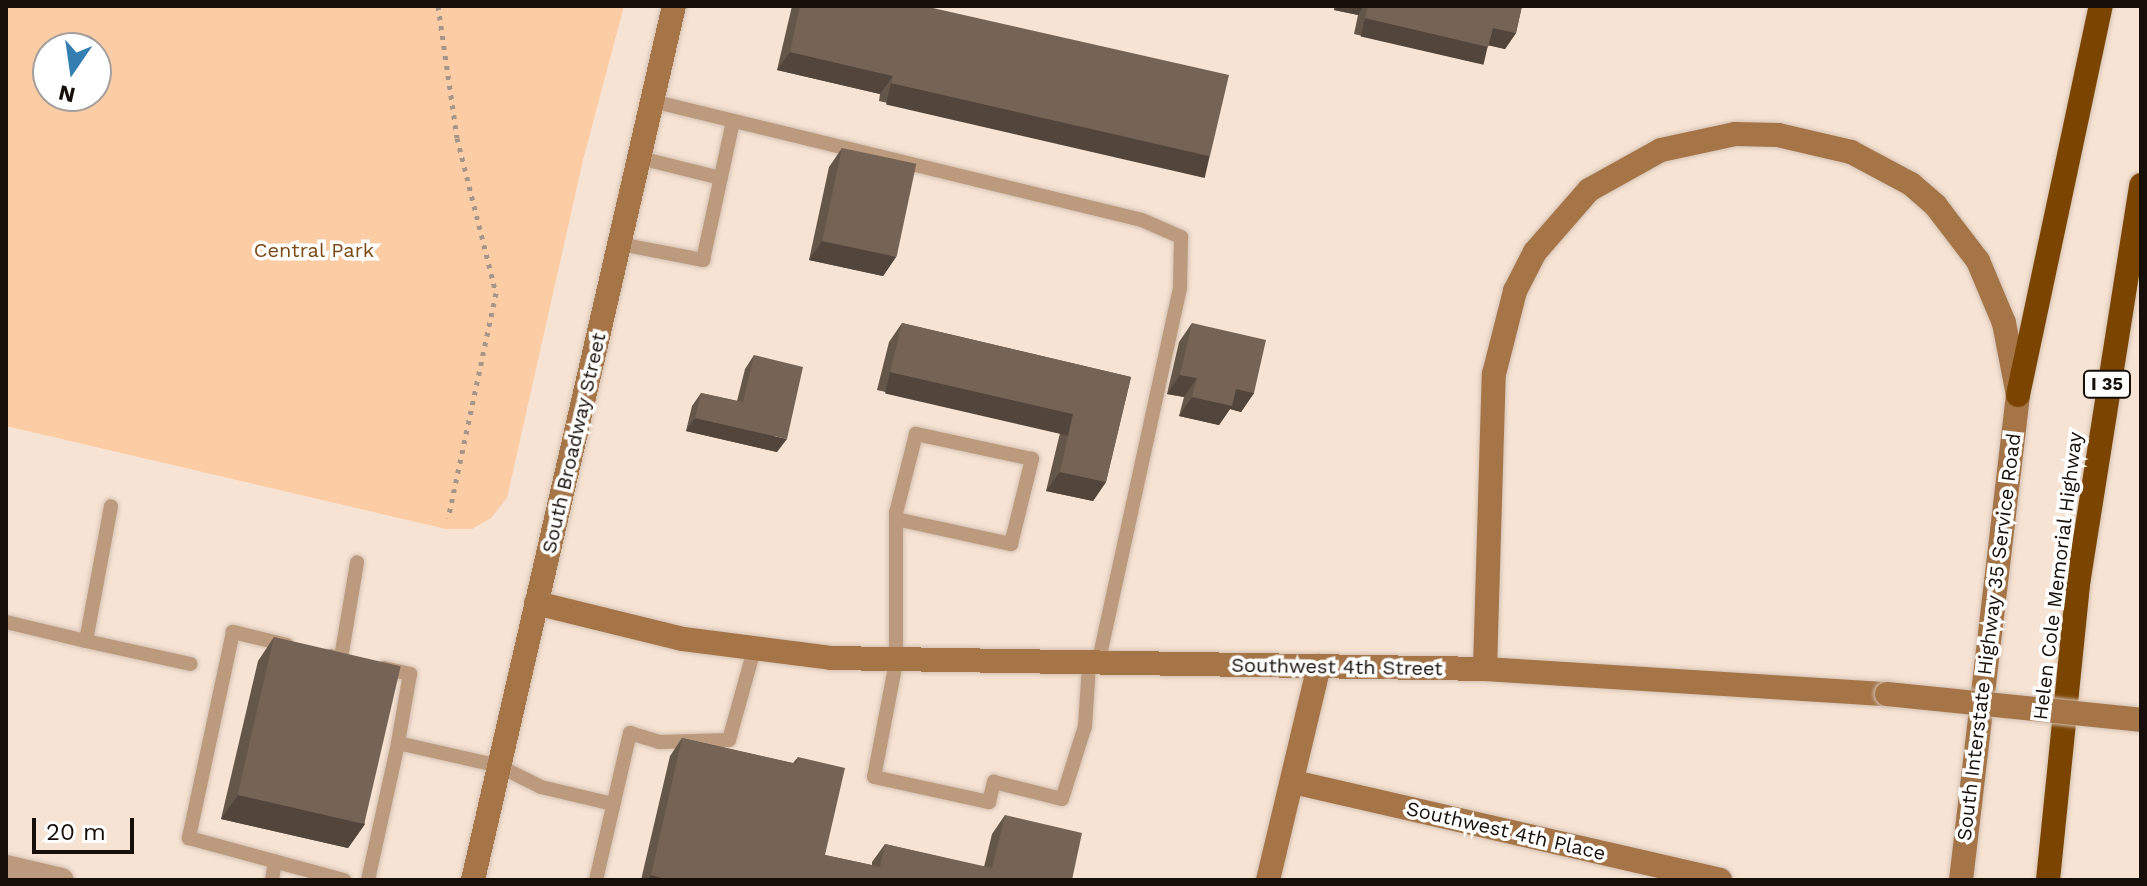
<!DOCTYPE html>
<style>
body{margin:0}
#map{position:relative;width:2147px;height:886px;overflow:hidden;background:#f7e3d3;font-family:"Work Sans",sans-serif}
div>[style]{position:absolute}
.green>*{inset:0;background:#fccca4}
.path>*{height:5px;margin-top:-2.5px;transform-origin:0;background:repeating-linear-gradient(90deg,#a5968a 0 4px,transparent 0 10px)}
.roads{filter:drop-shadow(0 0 2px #d3c1b3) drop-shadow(0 0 2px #d3c1b3)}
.lane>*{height:14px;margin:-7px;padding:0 7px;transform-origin:7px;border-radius:7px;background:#bc9a7d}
.street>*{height:24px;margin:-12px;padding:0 12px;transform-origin:12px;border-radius:12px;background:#bc9a7d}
.secondary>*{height:24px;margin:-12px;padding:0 12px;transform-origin:12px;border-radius:12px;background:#a57447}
.highway>*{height:24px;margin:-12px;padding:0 12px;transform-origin:12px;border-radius:12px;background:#7b4400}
.bridges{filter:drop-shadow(0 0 2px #d3c1b3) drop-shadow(0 0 2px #d3c1b3)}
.secondary-bridge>*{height:24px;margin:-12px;padding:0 12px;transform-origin:12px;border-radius:12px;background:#a57447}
.wall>*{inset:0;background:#65564a}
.shaded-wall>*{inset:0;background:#52463c;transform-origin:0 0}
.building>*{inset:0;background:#756456;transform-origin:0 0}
span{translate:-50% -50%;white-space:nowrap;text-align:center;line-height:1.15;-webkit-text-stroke:7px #fff;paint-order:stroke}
.shield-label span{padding:2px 6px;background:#fff;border:2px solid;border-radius:6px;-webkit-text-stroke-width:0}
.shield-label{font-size:18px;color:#160f09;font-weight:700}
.park-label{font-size:20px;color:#7c4912}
.street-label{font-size:20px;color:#160f09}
.frame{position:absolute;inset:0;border:8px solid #160f09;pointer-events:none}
.north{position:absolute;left:32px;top:32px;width:80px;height:80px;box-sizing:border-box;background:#fff;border:2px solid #a29f9d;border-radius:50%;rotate:193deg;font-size:22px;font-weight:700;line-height:32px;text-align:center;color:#160f09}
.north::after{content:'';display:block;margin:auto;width:28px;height:36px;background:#347eb2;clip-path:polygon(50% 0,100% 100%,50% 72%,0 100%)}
.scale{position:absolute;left:32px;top:818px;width:102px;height:36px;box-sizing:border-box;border:4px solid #160f09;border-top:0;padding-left:10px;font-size:24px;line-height:28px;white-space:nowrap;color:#160f09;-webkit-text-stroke:6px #fff;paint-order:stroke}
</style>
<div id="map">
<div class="green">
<div style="clip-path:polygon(evenodd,6px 6px,624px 6px,583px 160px,507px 498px,491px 518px,472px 529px,446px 529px,6px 426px,6px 6px,48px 48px,96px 48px,96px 96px,48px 96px,48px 48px)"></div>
</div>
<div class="path">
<div style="left:438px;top:6px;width:133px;rotate:81.8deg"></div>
<div style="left:457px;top:138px;width:160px;rotate:75.9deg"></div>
<div style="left:496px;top:293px;width:230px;rotate:102deg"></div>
</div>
<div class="roads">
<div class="lane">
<div style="left:652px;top:101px;width:504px;rotate:13.65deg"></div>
<div style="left:1142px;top:220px;width:43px;rotate:23.6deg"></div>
<div style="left:1181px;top:237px;width:51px;rotate:91.1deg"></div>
<div style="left:1180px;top:288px;width:386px;rotate:102.3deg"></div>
<div style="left:640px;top:158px;width:83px;rotate:13.9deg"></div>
<div style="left:620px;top:244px;width:85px;rotate:10.9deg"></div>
<div style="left:703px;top:260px;width:142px;rotate:-77.8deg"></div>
<div style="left:896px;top:519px;width:118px;rotate:12.3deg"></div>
<div style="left:1011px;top:544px;width:88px;rotate:-76.1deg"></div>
<div style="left:1032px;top:459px;width:119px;rotate:-167.8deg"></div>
<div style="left:916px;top:434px;width:81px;rotate:104.2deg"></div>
<div style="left:896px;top:513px;width:149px;rotate:90deg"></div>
<div style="left:896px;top:662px;width:117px;rotate:100.8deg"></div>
<div style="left:874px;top:777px;width:118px;rotate:12.3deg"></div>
<div style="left:989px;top:802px;width:21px;rotate:-76deg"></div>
<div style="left:994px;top:782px;width:70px;rotate:14deg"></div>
<div style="left:1062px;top:799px;width:77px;rotate:-72.5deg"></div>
<div style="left:1085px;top:726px;width:61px;rotate:-86.2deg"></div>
<div style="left:6px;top:622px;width:82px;rotate:13.4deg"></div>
<div style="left:86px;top:641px;width:137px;rotate:-79.5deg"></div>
<div style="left:86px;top:641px;width:107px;rotate:12.4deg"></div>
<div style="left:287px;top:645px;width:56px;rotate:-166.5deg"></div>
<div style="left:233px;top:632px;width:211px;rotate:102.1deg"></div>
<div style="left:189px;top:838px;width:161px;rotate:15.2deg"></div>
<div style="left:331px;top:656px;width:10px;rotate:11deg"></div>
<div style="left:341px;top:658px;width:97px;rotate:-80.5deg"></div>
<div style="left:384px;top:668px;width:27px;rotate:13deg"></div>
<div style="left:410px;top:674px;width:70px;rotate:99.9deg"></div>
<div style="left:272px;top:880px;width:19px;rotate:-81deg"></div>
<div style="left:368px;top:880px;width:140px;rotate:-77.6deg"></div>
<div style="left:398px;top:743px;width:104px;rotate:12.8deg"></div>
<div style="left:499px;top:766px;width:47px;rotate:26.6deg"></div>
<div style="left:541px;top:787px;width:74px;rotate:13.3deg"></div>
<div style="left:596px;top:880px;width:151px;rotate:-77deg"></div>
<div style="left:630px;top:733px;width:30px;rotate:17deg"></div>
<div style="left:659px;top:742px;width:70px;rotate:-1.6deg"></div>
<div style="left:729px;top:740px;width:93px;rotate:-74.5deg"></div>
</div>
<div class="street">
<div style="left:6px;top:867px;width:57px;rotate:13.1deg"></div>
</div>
<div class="secondary">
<div style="left:536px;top:603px;width:151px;rotate:13.8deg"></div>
<div style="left:683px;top:639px;width:149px;rotate:7.3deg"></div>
<div style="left:831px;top:658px;width:654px;rotate:0.96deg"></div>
<div style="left:1485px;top:669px;width:403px;rotate:3.6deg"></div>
<div style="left:1485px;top:669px;width:295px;rotate:-88.3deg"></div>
<div style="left:1494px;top:374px;width:86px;rotate:-75.8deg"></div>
<div style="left:1515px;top:291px;width:44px;rotate:-62.9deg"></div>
<div style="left:1535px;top:252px;width:82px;rotate:-48.9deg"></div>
<div style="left:1589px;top:190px;width:82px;rotate:-29.1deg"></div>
<div style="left:1661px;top:150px;width:76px;rotate:-12.2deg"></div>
<div style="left:1735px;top:134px;width:43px;rotate:1.3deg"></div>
<div style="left:1778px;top:135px;width:75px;rotate:13.1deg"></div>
<div style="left:1851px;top:152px;width:68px;rotate:28.1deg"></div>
<div style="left:1911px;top:184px;width:33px;rotate:41deg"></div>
<div style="left:1936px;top:206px;width:69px;rotate:52.6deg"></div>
<div style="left:1978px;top:261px;width:67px;rotate:67.2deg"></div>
<div style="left:2004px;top:323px;width:73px;rotate:79deg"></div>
<div style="left:2018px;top:395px;width:488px;rotate:96.7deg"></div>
<div style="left:1293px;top:782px;width:438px;rotate:12.9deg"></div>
<div style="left:473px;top:880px;width:897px;rotate:-77.05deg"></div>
<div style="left:1268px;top:880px;width:220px;rotate:-76.6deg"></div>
</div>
<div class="highway">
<div style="left:2018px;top:395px;width:398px;rotate:-78deg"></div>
<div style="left:2048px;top:880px;width:298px;rotate:-84.2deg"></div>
<div style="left:2078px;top:584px;width:404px;rotate:-81deg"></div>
</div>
</div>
<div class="bridges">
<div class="secondary-bridge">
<div style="left:1887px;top:694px;width:255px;rotate:5.8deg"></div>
</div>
</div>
<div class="wall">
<div style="clip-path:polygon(792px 6px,924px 6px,1210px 156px,1197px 174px,879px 101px,880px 94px,777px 70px)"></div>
<div style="clip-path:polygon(1335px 6px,1522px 6px,1516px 33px,1505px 49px,1489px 45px,1477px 63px,1354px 34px,1358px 15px,1334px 10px)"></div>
<div style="clip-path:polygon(842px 148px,896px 257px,883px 276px,809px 260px,829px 167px)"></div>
<div style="clip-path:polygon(902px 323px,1131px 377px,1106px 482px,1093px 501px,1046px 491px,1060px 433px,877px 390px,889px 342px)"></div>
<div style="clip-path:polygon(1192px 323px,1254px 393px,1241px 412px,1230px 409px,1219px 425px,1179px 416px,1184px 397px,1167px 394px,1179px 342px)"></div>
<div style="clip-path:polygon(754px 355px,777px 452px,686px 431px,692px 406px,701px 393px,737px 401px,745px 369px)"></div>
<div style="clip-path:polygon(274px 637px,365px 824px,348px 848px,221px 819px,258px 661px)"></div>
<div style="clip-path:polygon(682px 738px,793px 763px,798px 757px,825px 855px,872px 865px,872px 862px,885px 844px,984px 867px,992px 834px,1005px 815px,1072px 880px,641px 880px,670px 756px)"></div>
</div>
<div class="shaded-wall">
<div style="clip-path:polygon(1336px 6px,1364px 6px,1358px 15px,1334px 10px)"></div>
<div style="left:1365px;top:18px;width:126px;height:19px;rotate:13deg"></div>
<div style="clip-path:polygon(1493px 28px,1516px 33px,1505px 49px,1482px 44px)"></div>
<div style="clip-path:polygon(790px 52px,893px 76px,880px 94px,777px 70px)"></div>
<div style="left:891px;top:83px;width:327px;height:22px;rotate:13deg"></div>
<div style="clip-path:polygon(822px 241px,896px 257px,883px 276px,809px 260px)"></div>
<div style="left:890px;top:372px;width:188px;height:22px;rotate:13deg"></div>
<div style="clip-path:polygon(1180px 375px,1197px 378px,1184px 397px,1167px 394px)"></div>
<div style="clip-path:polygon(1236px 389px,1254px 393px,1241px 412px,1230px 409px,1219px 425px,1179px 416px,1192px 397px)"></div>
<div style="clip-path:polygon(695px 418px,787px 439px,777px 452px,686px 431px)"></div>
<div style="clip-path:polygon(1060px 472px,1106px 482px,1093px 501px,1046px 491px)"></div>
<div style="clip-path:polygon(238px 795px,365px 824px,348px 848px,221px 819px)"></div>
<div style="clip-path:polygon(651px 875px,670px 880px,647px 880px)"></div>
</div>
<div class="building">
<div style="clip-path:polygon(800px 6px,924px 6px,1229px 75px,1210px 156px,891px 83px,893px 76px,790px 52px)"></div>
<div style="clip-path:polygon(1368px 6px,1522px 6px,1516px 33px,1493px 28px,1488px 47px,1365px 18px)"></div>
<div style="left:842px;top:148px;width:76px;height:95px;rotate:12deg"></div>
<div style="clip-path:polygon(902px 323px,1131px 377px,1106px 482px,1060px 472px,1073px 414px,890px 372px)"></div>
<div style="clip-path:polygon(1192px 323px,1266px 340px,1254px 393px,1236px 389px,1232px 406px,1192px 397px,1197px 378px,1180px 375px)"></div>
<div style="clip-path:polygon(754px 355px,803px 367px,787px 439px,695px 418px,701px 393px,743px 402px)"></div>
<div style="left:274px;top:637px;width:130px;height:162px;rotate:13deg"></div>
<div style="clip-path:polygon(682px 738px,796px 764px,798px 757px,845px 768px,825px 855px,880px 867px,885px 844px,992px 868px,1005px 815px,1082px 833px,1072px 880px,670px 880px,651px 875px)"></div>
</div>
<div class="shield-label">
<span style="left:2107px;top:384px">I 35</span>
</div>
<div class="park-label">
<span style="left:314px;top:250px">Central Park</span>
</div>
<div class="street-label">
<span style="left:574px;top:443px;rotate:-77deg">South Broadway Street</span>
<span style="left:2058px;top:576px;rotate:-83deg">Helen Cole Memorial Highway</span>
<span style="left:1989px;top:637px;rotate:-83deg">South Interstate Highway 35 Service Road</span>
<span style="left:1337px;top:667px;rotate:1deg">Southwest 4th Street</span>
<span style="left:1506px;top:831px;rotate:13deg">Southwest 4th Place</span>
</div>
<div class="frame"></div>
<div class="north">N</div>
<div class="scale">20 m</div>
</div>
